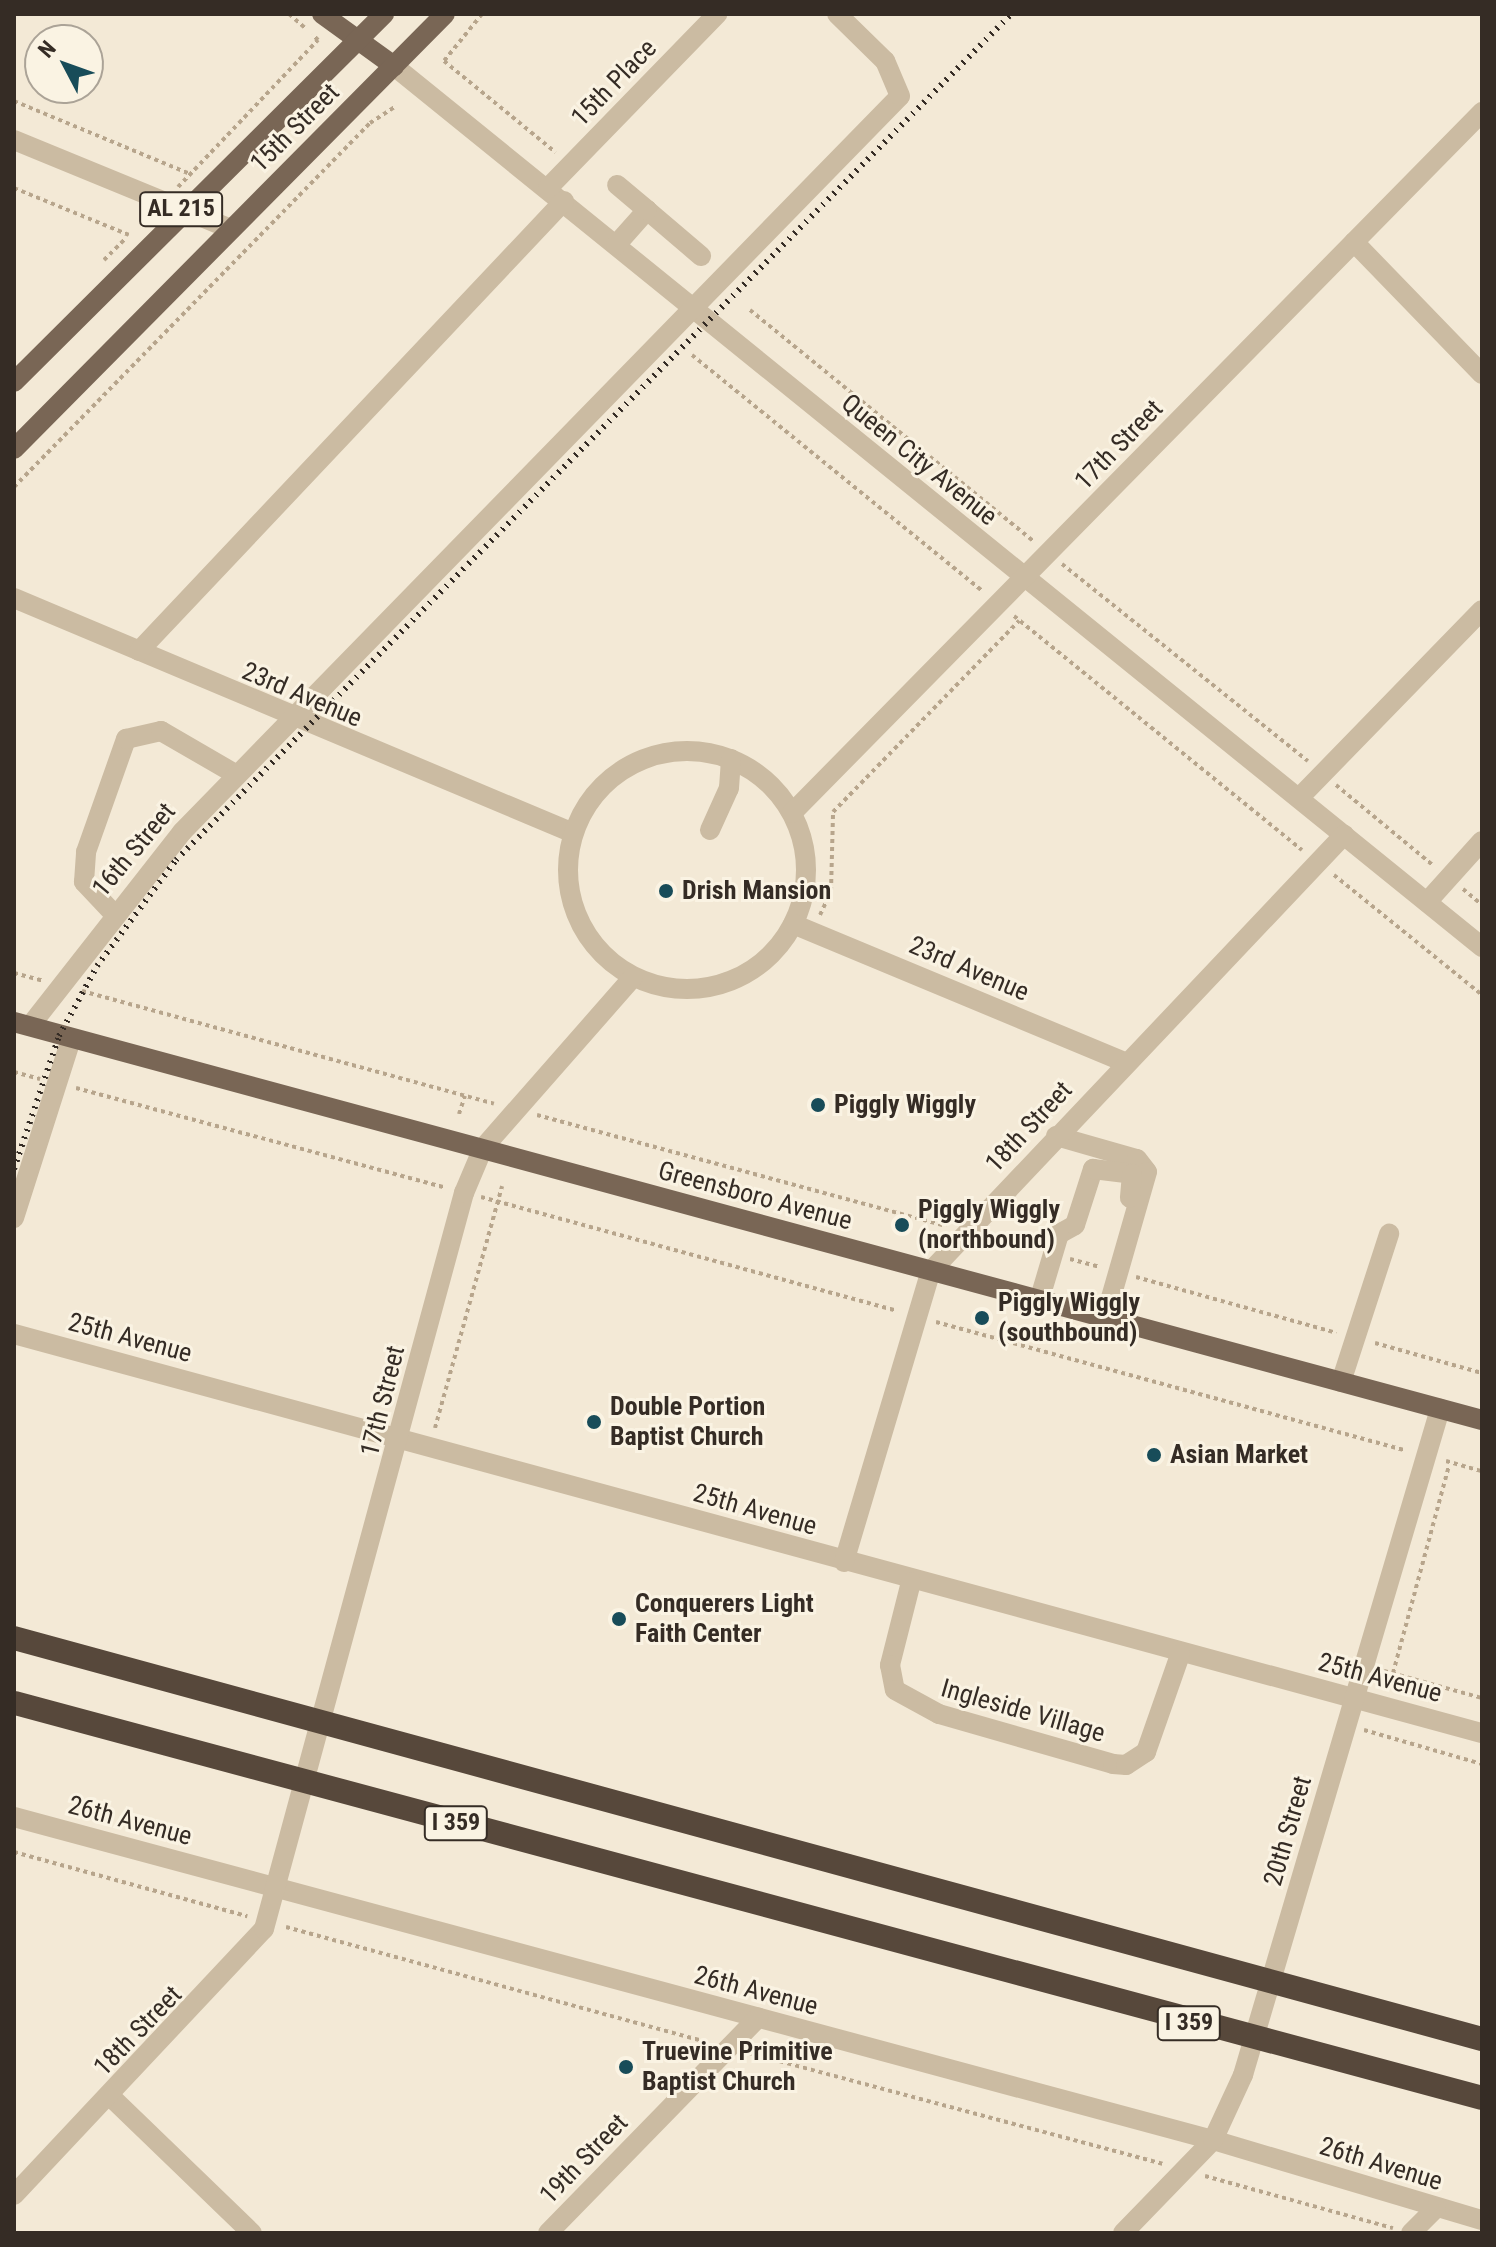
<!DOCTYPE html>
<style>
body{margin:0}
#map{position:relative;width:1496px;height:2247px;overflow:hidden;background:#f3e9d6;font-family:"Roboto Condensed",sans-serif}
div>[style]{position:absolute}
.path>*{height:4px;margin-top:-2px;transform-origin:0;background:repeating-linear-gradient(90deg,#b7a58c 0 4px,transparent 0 8px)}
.minor>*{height:20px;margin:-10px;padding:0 10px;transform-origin:10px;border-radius:10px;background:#cbbba2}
.minor>.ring{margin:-10px;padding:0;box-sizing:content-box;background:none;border:20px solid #cbbba2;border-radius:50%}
.major>*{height:20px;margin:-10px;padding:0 10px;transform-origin:10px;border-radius:10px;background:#796655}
.rail>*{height:6px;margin-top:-3px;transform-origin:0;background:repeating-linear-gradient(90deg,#352c25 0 2px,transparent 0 8px)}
.highway-bridge>*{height:24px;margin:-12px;padding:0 12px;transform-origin:12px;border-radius:12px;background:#57483b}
.dots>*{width:22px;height:22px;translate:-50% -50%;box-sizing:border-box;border:4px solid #faf3e3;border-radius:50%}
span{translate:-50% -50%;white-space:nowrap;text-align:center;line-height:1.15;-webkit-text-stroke:6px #faf3e3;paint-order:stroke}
.shield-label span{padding:2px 6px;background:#faf3e3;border:2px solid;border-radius:6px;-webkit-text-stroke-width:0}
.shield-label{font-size:24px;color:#352c25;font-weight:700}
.street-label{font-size:26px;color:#352c25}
.poi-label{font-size:26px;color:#352c25;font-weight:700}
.left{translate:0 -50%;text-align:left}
.frame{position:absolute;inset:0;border:16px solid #352c25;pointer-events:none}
.north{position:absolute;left:24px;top:24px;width:80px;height:80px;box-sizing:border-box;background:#faf3e3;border:2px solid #aba397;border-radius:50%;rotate:311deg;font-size:22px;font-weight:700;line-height:32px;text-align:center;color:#352c25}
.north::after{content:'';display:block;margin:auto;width:28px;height:36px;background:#184c59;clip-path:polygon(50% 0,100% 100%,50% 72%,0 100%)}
</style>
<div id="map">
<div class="path">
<div style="left:289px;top:14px;width:21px;rotate:41deg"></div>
<div style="left:482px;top:14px;width:60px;rotate:129deg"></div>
<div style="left:444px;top:61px;width:144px;rotate:39.3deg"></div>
<div style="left:14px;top:101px;width:191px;rotate:22.5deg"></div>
<div style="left:178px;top:187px;width:203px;rotate:-46.4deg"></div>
<div style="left:318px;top:40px;width:8px;rotate:-135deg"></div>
<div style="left:14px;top:188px;width:124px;rotate:22.2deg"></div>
<div style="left:104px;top:260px;width:31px;rotate:-45deg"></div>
<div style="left:750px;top:310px;width:365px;rotate:39.2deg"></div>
<div style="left:692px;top:355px;width:374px;rotate:39.1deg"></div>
<div style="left:14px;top:487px;width:509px;rotate:-45.64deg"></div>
<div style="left:370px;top:123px;width:31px;rotate:-33deg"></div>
<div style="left:1062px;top:564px;width:315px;rotate:38.7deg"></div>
<div style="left:1014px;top:616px;width:371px;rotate:39.1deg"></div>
<div style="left:1336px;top:785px;width:127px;rotate:39.6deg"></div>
<div style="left:1334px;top:875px;width:191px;rotate:39deg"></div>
<div style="left:1463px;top:889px;width:25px;rotate:40deg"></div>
<div style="left:820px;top:915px;width:26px;rotate:-65deg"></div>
<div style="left:831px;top:891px;width:79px;rotate:-88.5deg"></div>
<div style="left:833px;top:812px;width:267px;rotate:-45.8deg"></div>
<div style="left:14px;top:973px;width:30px;rotate:15deg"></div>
<div style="left:82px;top:991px;width:427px;rotate:15.3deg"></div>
<div style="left:14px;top:1072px;width:27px;rotate:15deg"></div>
<div style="left:76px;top:1088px;width:383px;rotate:15.1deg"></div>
<div style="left:459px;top:1114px;width:19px;rotate:-72deg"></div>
<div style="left:537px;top:1115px;width:424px;rotate:15.2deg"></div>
<div style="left:481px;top:1197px;width:431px;rotate:15.3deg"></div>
<div style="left:989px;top:1237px;width:48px;rotate:14.6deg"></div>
<div style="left:1070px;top:1259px;width:31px;rotate:15deg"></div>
<div style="left:1136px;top:1277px;width:208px;rotate:15.6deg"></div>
<div style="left:936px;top:1322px;width:487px;rotate:15.3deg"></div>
<div style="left:1375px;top:1343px;width:111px;rotate:15.7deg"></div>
<div style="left:435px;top:1428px;width:251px;rotate:-74.5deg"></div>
<div style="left:1446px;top:1461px;width:37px;rotate:16deg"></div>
<div style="left:1384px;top:1671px;width:102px;rotate:15.4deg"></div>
<div style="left:1393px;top:1673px;width:215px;rotate:-74.9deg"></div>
<div style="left:1364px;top:1730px;width:123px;rotate:16.1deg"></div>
<div style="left:14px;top:1852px;width:242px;rotate:15.4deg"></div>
<div style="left:286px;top:1927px;width:435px;rotate:15.3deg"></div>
<div style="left:749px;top:2053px;width:428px;rotate:15deg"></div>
<div style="left:1205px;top:2176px;width:195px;rotate:15.5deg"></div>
</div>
<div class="minor">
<div style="left:394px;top:66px;width:1400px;rotate:39deg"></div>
<div style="left:14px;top:140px;width:235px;rotate:22.3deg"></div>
<div style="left:548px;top:188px;width:243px;rotate:-45.8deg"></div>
<div style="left:647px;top:210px;width:71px;rotate:40.4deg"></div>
<div style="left:1354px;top:242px;width:184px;rotate:45.9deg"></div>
<div style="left:616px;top:245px;width:47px;rotate:-48.5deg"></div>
<div style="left:647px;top:210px;width:39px;rotate:-140deg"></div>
<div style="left:14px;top:598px;width:606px;rotate:22.8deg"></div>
<div style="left:139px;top:651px;width:619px;rotate:-46.64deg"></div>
<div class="ring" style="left:568px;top:751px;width:218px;height:218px"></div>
<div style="left:1299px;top:798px;width:262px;rotate:-45.8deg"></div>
<div style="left:792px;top:813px;width:984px;rotate:-45.45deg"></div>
<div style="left:710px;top:830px;width:46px;rotate:-65.7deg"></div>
<div style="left:729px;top:788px;width:29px;rotate:-86deg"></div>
<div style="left:1427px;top:902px;width:82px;rotate:-48deg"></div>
<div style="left:114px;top:914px;width:44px;rotate:-133.2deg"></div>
<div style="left:84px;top:882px;width:30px;rotate:-86deg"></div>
<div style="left:86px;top:852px;width:120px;rotate:-70.5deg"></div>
<div style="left:126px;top:739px;width:36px;rotate:-13deg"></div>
<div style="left:161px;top:731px;width:88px;rotate:30.1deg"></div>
<div style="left:793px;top:924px;width:359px;rotate:22.6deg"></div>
<div style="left:30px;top:1026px;width:246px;rotate:-51.9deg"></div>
<div style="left:182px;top:832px;width:1028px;rotate:-45.71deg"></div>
<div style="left:900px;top:96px;width:38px;rotate:-113deg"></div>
<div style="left:885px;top:61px;width:67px;rotate:-135.6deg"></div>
<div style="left:1056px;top:1136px;width:84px;rotate:15.9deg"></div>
<div style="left:1137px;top:1159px;width:16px;rotate:52deg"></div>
<div style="left:1147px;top:1172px;width:152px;rotate:106deg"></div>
<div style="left:14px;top:1218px;width:188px;rotate:-72.3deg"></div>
<div style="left:1039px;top:1301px;width:70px;rotate:-73.4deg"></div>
<div style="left:1059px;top:1234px;width:18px;rotate:-29deg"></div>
<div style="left:1075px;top:1225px;width:59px;rotate:-72.2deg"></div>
<div style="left:1093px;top:1169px;width:39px;rotate:7deg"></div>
<div style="left:1132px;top:1174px;width:24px;rotate:95deg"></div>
<div style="left:14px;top:1334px;width:1521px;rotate:15.21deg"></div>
<div style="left:1341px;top:1382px;width:156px;rotate:-72deg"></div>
<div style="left:844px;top:1562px;width:304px;rotate:-73.4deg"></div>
<div style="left:931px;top:1271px;width:601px;rotate:-46.55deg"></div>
<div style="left:911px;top:1582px;width:86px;rotate:104.2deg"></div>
<div style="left:890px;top:1665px;width:25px;rotate:79deg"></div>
<div style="left:895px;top:1690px;width:50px;rotate:28.6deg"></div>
<div style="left:939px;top:1714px;width:181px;rotate:16deg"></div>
<div style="left:1113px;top:1764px;width:13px;rotate:4deg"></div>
<div style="left:1126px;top:1765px;width:24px;rotate:-33deg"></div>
<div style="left:1146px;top:1752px;width:103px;rotate:-70.7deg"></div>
<div style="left:14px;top:1817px;width:1242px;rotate:15.08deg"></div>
<div style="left:1213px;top:2140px;width:281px;rotate:16.6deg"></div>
<div style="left:111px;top:2097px;width:196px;rotate:44deg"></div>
<div style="left:14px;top:2195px;width:365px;rotate:-46.8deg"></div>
<div style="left:264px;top:1929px;width:763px;rotate:-74.8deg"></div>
<div style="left:464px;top:1193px;width:49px;rotate:-67.1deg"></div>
<div style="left:483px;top:1148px;width:227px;rotate:-48.7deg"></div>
<div style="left:548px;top:2233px;width:301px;rotate:-45.7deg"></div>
<div style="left:1123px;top:2233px;width:129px;rotate:-45.9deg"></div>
<div style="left:1213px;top:2140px;width:72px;rotate:-65.2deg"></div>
<div style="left:1243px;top:2075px;width:695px;rotate:-73.52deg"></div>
<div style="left:1411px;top:2233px;width:35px;rotate:-45deg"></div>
</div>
<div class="major">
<div style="left:322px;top:14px;width:89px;rotate:35.8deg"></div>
<div style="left:14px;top:382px;width:522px;rotate:-44.84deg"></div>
<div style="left:14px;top:449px;width:612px;rotate:-45.26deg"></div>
<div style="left:14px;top:1022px;width:1521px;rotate:15.17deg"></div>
</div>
<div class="rail">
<div style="left:14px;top:1169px;width:140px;rotate:-71.3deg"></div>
<div style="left:59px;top:1036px;width:80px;rotate:-61.5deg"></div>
<div style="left:97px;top:966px;width:132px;rotate:-53.3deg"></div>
<div style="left:176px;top:860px;width:1189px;rotate:-45.37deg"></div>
</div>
<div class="highway-bridge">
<div style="left:14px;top:1638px;width:1522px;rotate:15.28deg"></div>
<div style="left:15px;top:1703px;width:1519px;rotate:15.07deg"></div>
</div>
<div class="dots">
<div style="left:666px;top:891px;background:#184c59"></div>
<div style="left:818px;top:1105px;background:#184c59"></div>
<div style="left:902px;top:1225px;background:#184c59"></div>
<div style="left:982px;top:1318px;background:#184c59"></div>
<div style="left:594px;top:1422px;background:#184c59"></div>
<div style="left:1154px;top:1455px;background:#184c59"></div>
<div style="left:619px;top:1619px;background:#184c59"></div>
<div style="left:626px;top:2067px;background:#184c59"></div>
</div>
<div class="shield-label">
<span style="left:181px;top:209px">AL 215</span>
<span style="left:456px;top:1823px">I 359</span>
<span style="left:1189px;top:2023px">I 359</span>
</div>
<div class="street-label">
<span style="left:614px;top:83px;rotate:-46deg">15th Place</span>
<span style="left:295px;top:128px;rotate:-45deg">15th Street</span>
<span style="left:1119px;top:445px;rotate:-46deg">17th Street</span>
<span style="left:919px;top:460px;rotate:39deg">Queen City Avenue</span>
<span style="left:302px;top:695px;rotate:23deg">23rd Avenue</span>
<span style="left:134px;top:850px;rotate:-50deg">16th Street</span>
<span style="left:969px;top:969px;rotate:23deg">23rd Avenue</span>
<span style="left:1029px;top:1127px;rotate:-47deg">18th Street</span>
<span style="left:755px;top:1196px;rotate:15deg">Greensboro Avenue</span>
<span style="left:130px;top:1338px;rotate:15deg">25th Avenue</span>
<span style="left:383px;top:1401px;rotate:-76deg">17th Street</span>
<span style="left:755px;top:1510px;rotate:16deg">25th Avenue</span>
<span style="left:1380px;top:1678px;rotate:15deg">25th Avenue</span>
<span style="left:1023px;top:1711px;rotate:16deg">Ingleside Village</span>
<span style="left:130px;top:1821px;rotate:15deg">26th Avenue</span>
<span style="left:1288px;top:1831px;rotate:-74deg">20th Street</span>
<span style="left:756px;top:1991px;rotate:15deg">26th Avenue</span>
<span style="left:138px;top:2031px;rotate:-46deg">18th Street</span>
<span style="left:584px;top:2159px;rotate:-46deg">19th Street</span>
<span style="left:1381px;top:2164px;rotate:17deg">26th Avenue</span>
</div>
<div class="poi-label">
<span class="left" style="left:682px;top:891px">Drish Mansion</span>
<span class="left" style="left:834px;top:1105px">Piggly Wiggly</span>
<span class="left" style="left:918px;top:1225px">Piggly Wiggly<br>(northbound)</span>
<span class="left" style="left:998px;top:1318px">Piggly Wiggly<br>(southbound)</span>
<span class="left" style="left:610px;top:1422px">Double Portion<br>Baptist Church</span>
<span class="left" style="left:1170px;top:1455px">Asian Market</span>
<span class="left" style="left:635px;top:1619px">Conquerers Light<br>Faith Center</span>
<span class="left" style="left:642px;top:2067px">Truevine Primitive<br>Baptist Church</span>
</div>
<div class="frame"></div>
<div class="north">N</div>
</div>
